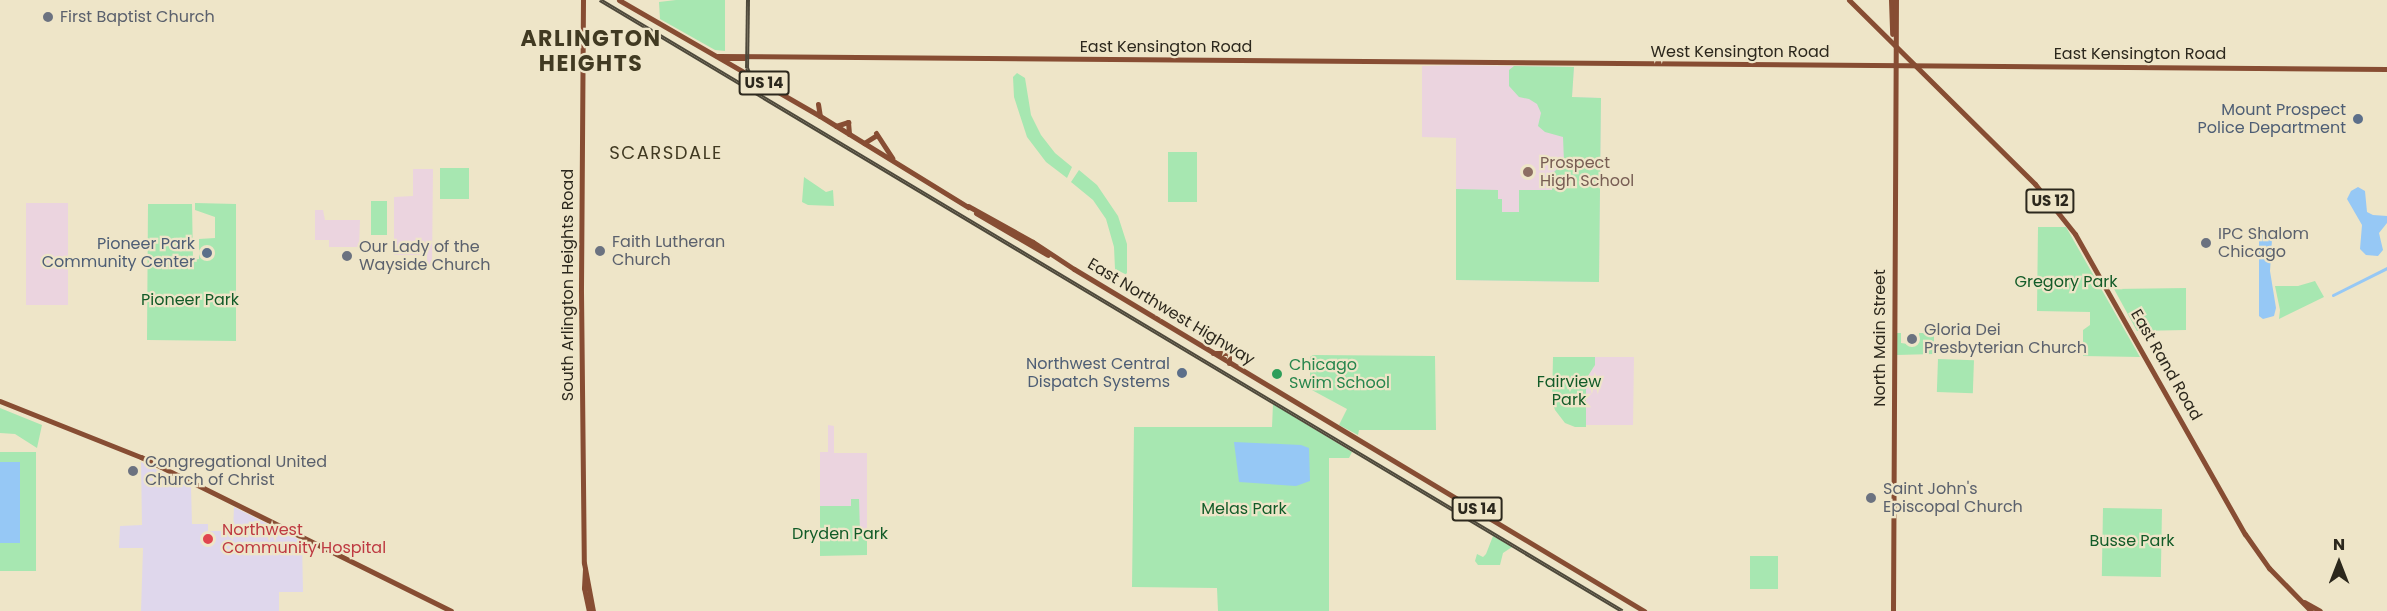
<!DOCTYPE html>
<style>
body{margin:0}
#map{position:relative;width:2387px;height:611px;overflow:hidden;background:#eee5c8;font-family:Poppins,sans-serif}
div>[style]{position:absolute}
.education>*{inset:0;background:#ebd4df;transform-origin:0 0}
.medical>*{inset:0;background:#dfd7ec}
.green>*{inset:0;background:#a7e7b1;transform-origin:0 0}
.water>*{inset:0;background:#96c8f5;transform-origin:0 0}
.canal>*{height:3px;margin:-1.5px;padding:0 1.5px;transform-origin:1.5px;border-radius:1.5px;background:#96c8f5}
.major>*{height:5px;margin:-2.5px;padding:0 2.5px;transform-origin:2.5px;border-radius:2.5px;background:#874d33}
.rail>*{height:4px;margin-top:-2px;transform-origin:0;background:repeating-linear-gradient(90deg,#eee5c8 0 4.5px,#4e493b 0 9px);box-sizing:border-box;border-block:2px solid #4e493b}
.dots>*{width:16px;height:16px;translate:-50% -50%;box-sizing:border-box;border:3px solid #eee5c8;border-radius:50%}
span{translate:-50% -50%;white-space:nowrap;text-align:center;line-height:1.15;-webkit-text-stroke:4.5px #eee5c8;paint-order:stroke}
.shield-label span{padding:2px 4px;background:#eee5c8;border:2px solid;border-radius:4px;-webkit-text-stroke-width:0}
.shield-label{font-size:15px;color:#2c281d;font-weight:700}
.worship-label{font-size:16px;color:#5b616d}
.left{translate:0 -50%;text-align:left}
.street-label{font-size:16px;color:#2c281d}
.service-label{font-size:16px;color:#4e5e75}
.right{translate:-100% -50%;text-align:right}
.education-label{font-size:16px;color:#785e54}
.park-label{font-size:16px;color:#125b28}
.leisure-label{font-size:16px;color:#27864d}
.health-label{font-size:16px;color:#be3a42}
.neighbourhood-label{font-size:18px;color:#413a22;letter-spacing:1.5px}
.district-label{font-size:22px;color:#413a22;font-weight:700;letter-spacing:1.5px}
.north{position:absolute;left:2309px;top:533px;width:60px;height:60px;-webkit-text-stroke:4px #eee5c8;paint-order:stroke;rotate:0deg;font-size:16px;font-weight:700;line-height:24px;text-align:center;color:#2c281d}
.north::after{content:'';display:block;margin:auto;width:21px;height:27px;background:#2c281d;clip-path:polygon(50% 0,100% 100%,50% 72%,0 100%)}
</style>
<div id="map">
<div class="education">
<div style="clip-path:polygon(1459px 65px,1574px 67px,1572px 97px,1601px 98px,1599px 282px,1456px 280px,1456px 138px,1422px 137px,1422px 66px)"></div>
<div style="clip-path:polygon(413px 169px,433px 169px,432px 267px,427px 262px,427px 255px,394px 255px,394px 197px,413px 196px)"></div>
<div style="left:26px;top:203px;width:42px;height:102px"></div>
<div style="clip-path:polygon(315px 210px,323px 210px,325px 220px,360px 220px,359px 247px,329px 247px,329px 240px,315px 240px)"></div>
<div style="clip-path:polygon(1595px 357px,1634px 357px,1633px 425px,1586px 425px,1586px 379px,1595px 365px)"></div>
<div style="clip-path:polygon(828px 425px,834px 426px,834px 453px,867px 453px,867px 532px,860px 532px,820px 506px,820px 452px,828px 452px)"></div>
</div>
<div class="medical">
<div style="clip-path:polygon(141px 462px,191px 487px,192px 524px,208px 524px,208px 531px,233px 531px,234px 507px,302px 541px,303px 592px,279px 592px,279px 611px,141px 611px,143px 548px,119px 548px,120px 526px,142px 525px)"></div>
</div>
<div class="green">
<div style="clip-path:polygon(676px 0,725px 0,725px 51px,715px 50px,660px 19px,659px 2px)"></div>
<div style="clip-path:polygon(1514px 66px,1574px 67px,1572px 97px,1601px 98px,1599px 282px,1456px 280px,1456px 189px,1498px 190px,1498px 199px,1502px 199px,1502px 212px,1519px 212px,1519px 190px,1552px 190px,1552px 174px,1564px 162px,1563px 137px,1545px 132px,1538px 126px,1541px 113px,1537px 104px,1529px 99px,1519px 97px,1509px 86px,1509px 70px)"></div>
<div style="clip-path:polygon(1017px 73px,1025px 78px,1031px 115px,1041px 135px,1055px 153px,1072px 167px,1067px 178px,1046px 162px,1027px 137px,1014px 97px,1013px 77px)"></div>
<div style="left:1168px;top:152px;width:29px;height:50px"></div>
<div style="left:440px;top:168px;width:29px;height:31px"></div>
<div style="clip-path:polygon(1079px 170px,1097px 185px,1118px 216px,1127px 244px,1127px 275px,1115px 269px,1114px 247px,1106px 219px,1093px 200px,1071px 182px)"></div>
<div style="clip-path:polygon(804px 177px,826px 192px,833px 190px,834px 206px,808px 205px,802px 202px)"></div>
<div style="left:371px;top:201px;width:16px;height:34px"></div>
<div style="clip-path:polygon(195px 203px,236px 204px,236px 341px,147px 340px,148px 204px,192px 204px,193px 260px,199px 259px,199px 239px,215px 238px,215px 217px,195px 210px)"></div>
<div style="clip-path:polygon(2038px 227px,2066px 227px,2140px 357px,2083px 356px,2083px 330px,2090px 325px,2090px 312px,2037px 311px)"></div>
<div style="clip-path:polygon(2315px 281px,2324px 297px,2279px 319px,2280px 310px,2275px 286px,2298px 286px)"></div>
<div style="clip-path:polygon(2186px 288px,2186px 330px,2137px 331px,2114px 289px)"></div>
<div style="clip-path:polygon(1896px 333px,1901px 333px,1901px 343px,1915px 345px,1915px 339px,1919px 339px,1919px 333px,1934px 333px,1934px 354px,1896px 355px)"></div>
<div style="clip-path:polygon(1313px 355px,1435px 356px,1436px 430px,1359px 430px,1358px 435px,1339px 425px,1347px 409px,1310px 389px,1310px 357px)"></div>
<div style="clip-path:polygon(1553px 357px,1595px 357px,1595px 365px,1586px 379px,1586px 427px,1575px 427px,1565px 423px,1555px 410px,1552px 401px)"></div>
<div style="left:1938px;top:359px;width:36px;height:33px;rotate:2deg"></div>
<div style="clip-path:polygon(1273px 404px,1352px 452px,1349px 458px,1329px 458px,1329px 611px,1218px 611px,1217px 588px,1132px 587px,1134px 427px,1272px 427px)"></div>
<div style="clip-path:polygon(0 408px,42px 425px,37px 448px,15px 434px,0 433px)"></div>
<div style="left:0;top:452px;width:36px;height:119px"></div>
<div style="clip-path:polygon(851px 499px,859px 499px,860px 532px,867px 532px,867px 555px,820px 556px,820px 506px,851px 506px)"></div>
<div style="left:2103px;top:508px;width:59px;height:68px;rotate:1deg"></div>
<div style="clip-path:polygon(1493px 536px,1512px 547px,1503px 553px,1500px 565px,1478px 565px,1475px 561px,1477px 554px,1483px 557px,1486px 554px)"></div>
<div style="left:1750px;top:556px;width:28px;height:33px"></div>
</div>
<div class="water">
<div style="clip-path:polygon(2358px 187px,2365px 191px,2367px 212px,2373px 215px,2387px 216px,2387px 223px,2379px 233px,2383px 250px,2378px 256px,2366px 255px,2360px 249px,2362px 225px,2347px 199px,2351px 191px)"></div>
<div style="clip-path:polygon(2262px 229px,2268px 231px,2272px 240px,2270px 271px,2276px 308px,2274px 316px,2263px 319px,2259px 316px,2259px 233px)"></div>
<div style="clip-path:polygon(1234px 442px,1301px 445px,1309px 448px,1310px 481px,1296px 486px,1239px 482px)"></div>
<div style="left:0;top:462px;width:20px;height:81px"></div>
</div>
<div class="canal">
<div style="left:2333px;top:295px;width:60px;rotate:-26.6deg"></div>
</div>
<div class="major">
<div style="left:583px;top:0;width:292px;rotate:90.4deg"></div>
<div style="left:581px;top:292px;width:271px;rotate:89.4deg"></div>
<div style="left:584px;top:563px;width:49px;rotate:79.4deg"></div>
<div style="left:619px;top:0;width:232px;rotate:30deg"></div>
<div style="left:820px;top:116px;width:174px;rotate:31.6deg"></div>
<div style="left:1849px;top:0;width:262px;rotate:44.7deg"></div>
<div style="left:2035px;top:184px;width:64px;rotate:51.3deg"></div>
<div style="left:2075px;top:234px;width:345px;rotate:60.5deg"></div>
<div style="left:2245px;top:534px;width:42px;rotate:54.8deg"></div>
<div style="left:2269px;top:568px;width:60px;rotate:45.7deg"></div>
<div style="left:1891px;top:0;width:34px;rotate:88deg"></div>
<div style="left:717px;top:56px;width:1670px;rotate:0.45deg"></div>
<div style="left:724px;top:58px;width:20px"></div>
<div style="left:818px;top:104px;width:12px;rotate:81deg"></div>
<div style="left:836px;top:126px;width:13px;rotate:-18deg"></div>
<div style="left:848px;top:122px;width:12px;rotate:85deg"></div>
<div style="left:876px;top:133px;width:30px;rotate:57deg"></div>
<div style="left:864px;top:143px;width:13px;rotate:-32deg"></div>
<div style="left:968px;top:206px;width:74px;rotate:29deg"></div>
<div style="left:1033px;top:242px;width:49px;rotate:33.4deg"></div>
<div style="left:1074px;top:269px;width:665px;rotate:30.96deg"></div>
<div style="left:976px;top:213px;width:83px;rotate:30.3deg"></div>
<div style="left:1213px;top:353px;width:16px"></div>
<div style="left:1229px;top:353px;width:10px;rotate:90deg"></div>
<div style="left:0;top:401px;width:152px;rotate:21.7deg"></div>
<div style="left:141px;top:457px;width:346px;rotate:26.4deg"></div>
<div style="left:585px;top:569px;width:19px;rotate:93deg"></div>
<div style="left:584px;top:588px;width:24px;rotate:78deg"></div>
<div style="left:2304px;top:602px;width:18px;rotate:29deg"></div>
<div style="left:1893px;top:611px;width:611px;rotate:-89.72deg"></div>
</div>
<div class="rail">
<div style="left:600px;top:0;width:1191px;rotate:30.87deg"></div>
<div style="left:748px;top:0;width:68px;rotate:90.8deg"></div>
<div style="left:747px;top:68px;width:15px;rotate:67deg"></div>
<div style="left:753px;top:82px;width:12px;rotate:48deg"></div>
</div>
<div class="dots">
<div style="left:48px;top:17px;background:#6b7280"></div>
<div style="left:2358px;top:119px;background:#5c6f8a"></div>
<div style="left:1528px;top:172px;background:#8d6e63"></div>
<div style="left:2206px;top:243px;background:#6b7280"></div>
<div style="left:600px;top:251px;background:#6b7280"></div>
<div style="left:207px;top:253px;background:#5c6f8a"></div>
<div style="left:347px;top:256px;background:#6b7280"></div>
<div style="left:1912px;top:339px;background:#6b7280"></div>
<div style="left:1182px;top:373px;background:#5c6f8a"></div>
<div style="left:1277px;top:374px;background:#2e9e5b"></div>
<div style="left:133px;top:471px;background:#6b7280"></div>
<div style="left:1871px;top:498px;background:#6b7280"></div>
<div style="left:208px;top:539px;background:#e0444e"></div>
</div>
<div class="shield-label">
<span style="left:764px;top:83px">US 14</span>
<span style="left:2050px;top:201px">US 12</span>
<span style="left:1477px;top:509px">US 14</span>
</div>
<div class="worship-label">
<span class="left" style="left:60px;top:17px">First Baptist Church</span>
<span class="left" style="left:2218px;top:243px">IPC Shalom<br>Chicago</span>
<span class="left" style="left:612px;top:251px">Faith Lutheran<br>Church</span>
<span class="left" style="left:359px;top:256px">Our Lady of the<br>Wayside Church</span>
<span class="left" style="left:1924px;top:339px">Gloria Dei<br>Presbyterian Church</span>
<span class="left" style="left:145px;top:471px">Congregational United<br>Church of Christ</span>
<span class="left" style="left:1883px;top:498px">Saint John's<br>Episcopal Church</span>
</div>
<div class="street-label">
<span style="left:1166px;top:47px">East Kensington Road</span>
<span style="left:1740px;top:52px">West Kensington Road</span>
<span style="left:2140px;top:54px">East Kensington Road</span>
<span style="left:568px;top:285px;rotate:-90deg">South Arlington Heights Road</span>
<span style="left:1171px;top:312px;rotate:31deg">East Northwest Highway</span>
<span style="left:1880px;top:338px;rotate:-90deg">North Main Street</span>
<span style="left:2166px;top:365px;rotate:60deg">East Rand Road</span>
</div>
<div class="service-label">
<span class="right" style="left:2346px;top:119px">Mount Prospect<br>Police Department</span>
<span class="right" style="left:195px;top:253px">Pioneer Park<br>Community Center</span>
<span class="right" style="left:1170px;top:373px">Northwest Central<br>Dispatch Systems</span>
</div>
<div class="education-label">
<span class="left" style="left:1540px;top:172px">Prospect<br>High School</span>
</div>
<div class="park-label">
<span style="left:2066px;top:282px">Gregory Park</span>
<span style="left:190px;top:300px">Pioneer Park</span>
<span style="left:1569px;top:391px">Fairview<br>Park</span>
<span style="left:1244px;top:509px">Melas Park</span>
<span style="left:840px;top:534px">Dryden Park</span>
<span style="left:2132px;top:541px">Busse Park</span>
</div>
<div class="leisure-label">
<span class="left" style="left:1289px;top:374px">Chicago<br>Swim School</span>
</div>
<div class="health-label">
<span class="left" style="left:222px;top:539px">Northwest<br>Community Hospital</span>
</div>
<div class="neighbourhood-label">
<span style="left:666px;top:153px">SCARSDALE</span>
</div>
<div class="district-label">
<span style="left:591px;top:51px">ARLINGTON<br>HEIGHTS</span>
</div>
<div class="north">N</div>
</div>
